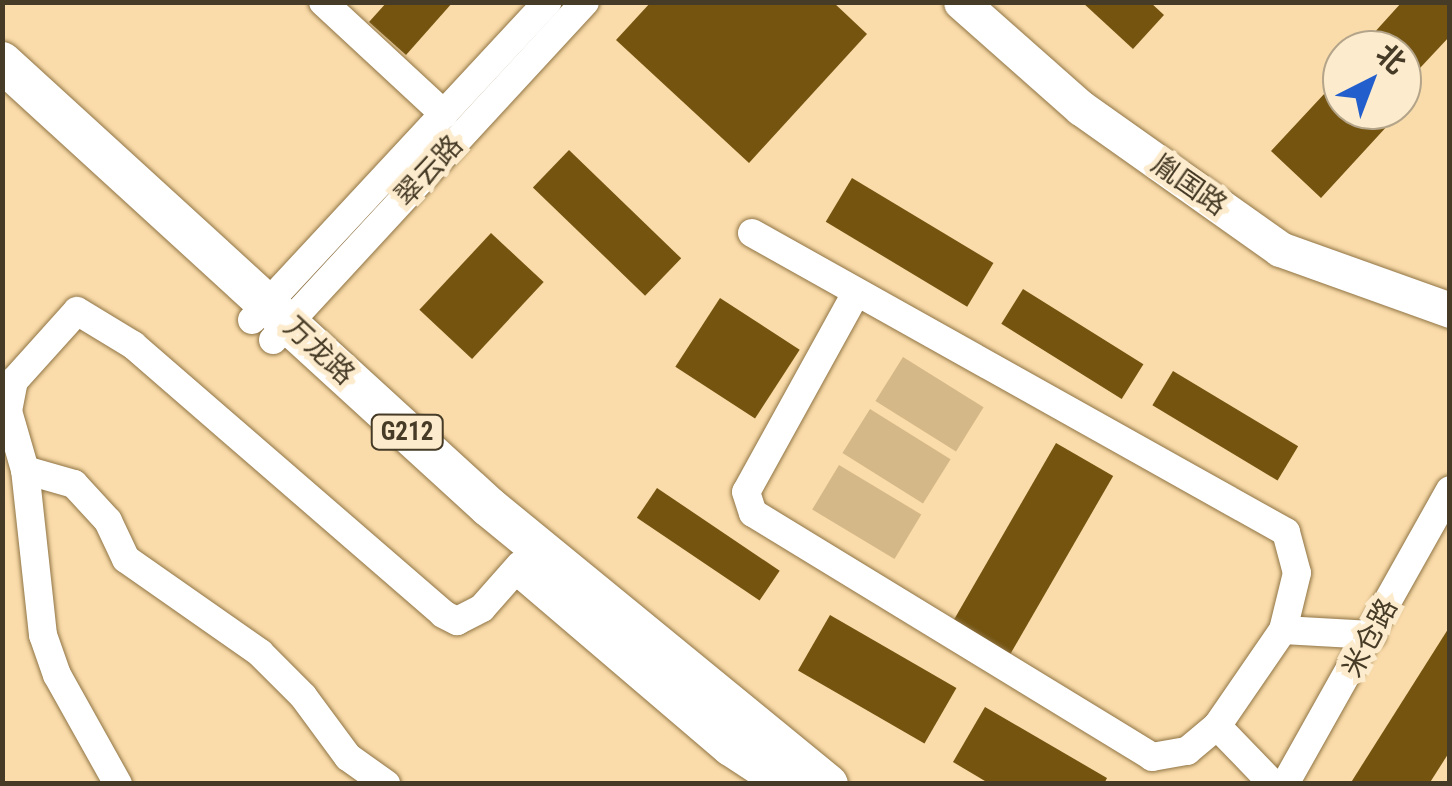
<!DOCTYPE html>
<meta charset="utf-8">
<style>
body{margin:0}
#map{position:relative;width:1452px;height:786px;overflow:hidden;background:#fadcaa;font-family:"Roboto Condensed","Noto Sans SC",sans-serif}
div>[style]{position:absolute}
.green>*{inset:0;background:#d5b887;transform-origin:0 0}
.building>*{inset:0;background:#74540f;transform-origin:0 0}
.roads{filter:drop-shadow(0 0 2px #8f7445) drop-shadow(0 0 2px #8f7445)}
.minor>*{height:28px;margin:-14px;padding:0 14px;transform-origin:14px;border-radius:14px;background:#fff}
.major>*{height:35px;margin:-17.5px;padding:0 17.5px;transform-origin:17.5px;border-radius:17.5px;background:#fff}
.highway>*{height:40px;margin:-20px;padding:0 20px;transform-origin:20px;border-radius:20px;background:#fff}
span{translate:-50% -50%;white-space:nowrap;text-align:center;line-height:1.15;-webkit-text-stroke:10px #fdebcd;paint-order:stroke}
.shield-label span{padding:2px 8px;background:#fdebcd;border:2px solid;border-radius:8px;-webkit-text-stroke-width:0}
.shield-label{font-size:25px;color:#463b26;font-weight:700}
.street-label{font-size:28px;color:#463b26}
.frame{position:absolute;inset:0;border:5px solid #463b26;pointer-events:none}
.north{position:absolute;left:1322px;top:30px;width:100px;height:100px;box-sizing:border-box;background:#fdebcd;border:2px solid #b4a58a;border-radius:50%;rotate:42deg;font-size:28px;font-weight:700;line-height:40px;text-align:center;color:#463b26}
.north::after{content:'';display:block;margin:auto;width:35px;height:45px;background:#225fcc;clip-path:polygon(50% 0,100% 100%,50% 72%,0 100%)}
</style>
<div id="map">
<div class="green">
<div style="left:903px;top:357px;width:95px;height:52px;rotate:32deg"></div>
<div style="left:870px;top:409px;width:95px;height:52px;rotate:32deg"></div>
<div style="left:839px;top:465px;width:96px;height:52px;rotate:31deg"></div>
</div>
<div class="building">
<div style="clip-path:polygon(387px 2px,453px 2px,406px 55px,369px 22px)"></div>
<div style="clip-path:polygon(651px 2px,833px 2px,867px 34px,749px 163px,616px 40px)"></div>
<div style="clip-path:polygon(1082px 2px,1150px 2px,1164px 15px,1133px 49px)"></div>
<div style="clip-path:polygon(1402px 2px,1450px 2px,1450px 36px,1405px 84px,1402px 50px,1363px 45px)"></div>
<div style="clip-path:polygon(1339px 78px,1342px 110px,1374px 110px,1389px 124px,1321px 198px,1271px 151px)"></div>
<div style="left:569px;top:150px;width:156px;height:52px;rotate:44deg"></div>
<div style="left:852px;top:178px;width:165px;height:51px;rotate:31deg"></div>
<div style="left:491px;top:233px;width:72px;height:105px;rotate:43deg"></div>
<div style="left:1023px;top:289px;width:142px;height:41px;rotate:32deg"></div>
<div style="left:720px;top:298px;width:95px;height:82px;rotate:33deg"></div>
<div style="left:1173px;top:371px;width:146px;height:40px;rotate:31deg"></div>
<div style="left:1056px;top:443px;width:66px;height:212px;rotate:30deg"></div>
<div style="left:657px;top:488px;width:148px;height:36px;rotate:34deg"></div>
<div style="left:830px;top:615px;width:146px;height:64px;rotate:30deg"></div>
<div style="clip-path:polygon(1450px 626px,1450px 751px,1429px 784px,1350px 784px)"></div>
<div style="clip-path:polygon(985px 707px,1107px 778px,1104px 784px,990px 784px,953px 762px)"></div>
</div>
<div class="roads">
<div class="minor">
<div style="left:323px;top:2px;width:165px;rotate:42.8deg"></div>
<div style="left:752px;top:233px;width:612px;rotate:29.25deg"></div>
<div style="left:1286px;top:532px;width:42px;rotate:75deg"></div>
<div style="left:1297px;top:573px;width:59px;rotate:103.8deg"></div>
<div style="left:856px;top:293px;width:227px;rotate:118.9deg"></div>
<div style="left:746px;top:492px;width:22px;rotate:72deg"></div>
<div style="left:753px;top:513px;width:468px;rotate:31.4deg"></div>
<div style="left:1152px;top:757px;width:36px;rotate:-10deg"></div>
<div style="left:1187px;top:751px;width:39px;rotate:-40deg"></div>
<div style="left:252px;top:320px;width:434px;rotate:-47.1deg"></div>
<div style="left:273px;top:340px;width:460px;rotate:-47.3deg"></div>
<div style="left:25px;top:470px;width:51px;rotate:15.9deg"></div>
<div style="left:74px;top:484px;width:50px;rotate:47.4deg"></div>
<div style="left:108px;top:521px;width:42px;rotate:64.7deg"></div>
<div style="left:126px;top:559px;width:164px;rotate:35deg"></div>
<div style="left:260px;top:653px;width:61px;rotate:45deg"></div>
<div style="left:303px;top:696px;width:76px;rotate:53.6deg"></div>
<div style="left:348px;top:757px;width:47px;rotate:35.4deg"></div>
<div style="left:118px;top:784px;width:125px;rotate:-119.2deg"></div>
<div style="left:57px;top:675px;width:42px;rotate:-109.3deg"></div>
<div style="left:43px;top:635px;width:166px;rotate:-96.2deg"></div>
<div style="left:25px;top:470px;width:61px;rotate:-106.1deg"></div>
<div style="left:8px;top:411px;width:31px;rotate:-79deg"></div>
<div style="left:14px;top:381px;width:94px;rotate:-48deg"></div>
<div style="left:77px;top:311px;width:66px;rotate:31.3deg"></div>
<div style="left:133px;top:345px;width:410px;rotate:40.9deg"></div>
<div style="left:443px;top:614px;width:16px;rotate:27deg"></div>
<div style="left:457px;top:621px;width:28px;rotate:-27deg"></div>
<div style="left:482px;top:608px;width:57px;rotate:-48.5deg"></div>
<div style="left:1273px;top:784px;width:81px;rotate:-134deg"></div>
<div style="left:1217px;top:726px;width:116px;rotate:-55.5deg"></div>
<div style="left:1283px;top:630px;width:89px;rotate:3.2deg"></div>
<div style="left:1285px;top:784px;width:337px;rotate:-60.7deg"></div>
</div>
<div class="major">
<div style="left:961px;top:2px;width:160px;rotate:41.5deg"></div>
<div style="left:1081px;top:108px;width:244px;rotate:35.3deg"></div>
<div style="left:1280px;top:249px;width:181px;rotate:19.7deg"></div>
</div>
<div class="highway">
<div style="left:2px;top:62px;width:660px;rotate:42.42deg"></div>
<div style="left:489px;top:507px;width:438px;rotate:39.3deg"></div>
<div style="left:526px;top:571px;width:270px;rotate:40.5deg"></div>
<div style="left:731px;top:746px;width:69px;rotate:33.2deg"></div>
</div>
</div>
<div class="shield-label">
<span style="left:407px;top:432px">G212</span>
</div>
<div class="street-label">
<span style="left:429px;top:171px;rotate:-47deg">翠云路</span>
<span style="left:1189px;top:185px;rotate:35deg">胤国路</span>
<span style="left:319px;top:351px;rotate:43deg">万龙路</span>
<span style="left:1370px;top:638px;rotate:-62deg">米仓路</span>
</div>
<div class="frame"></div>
<div class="north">北</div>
</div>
